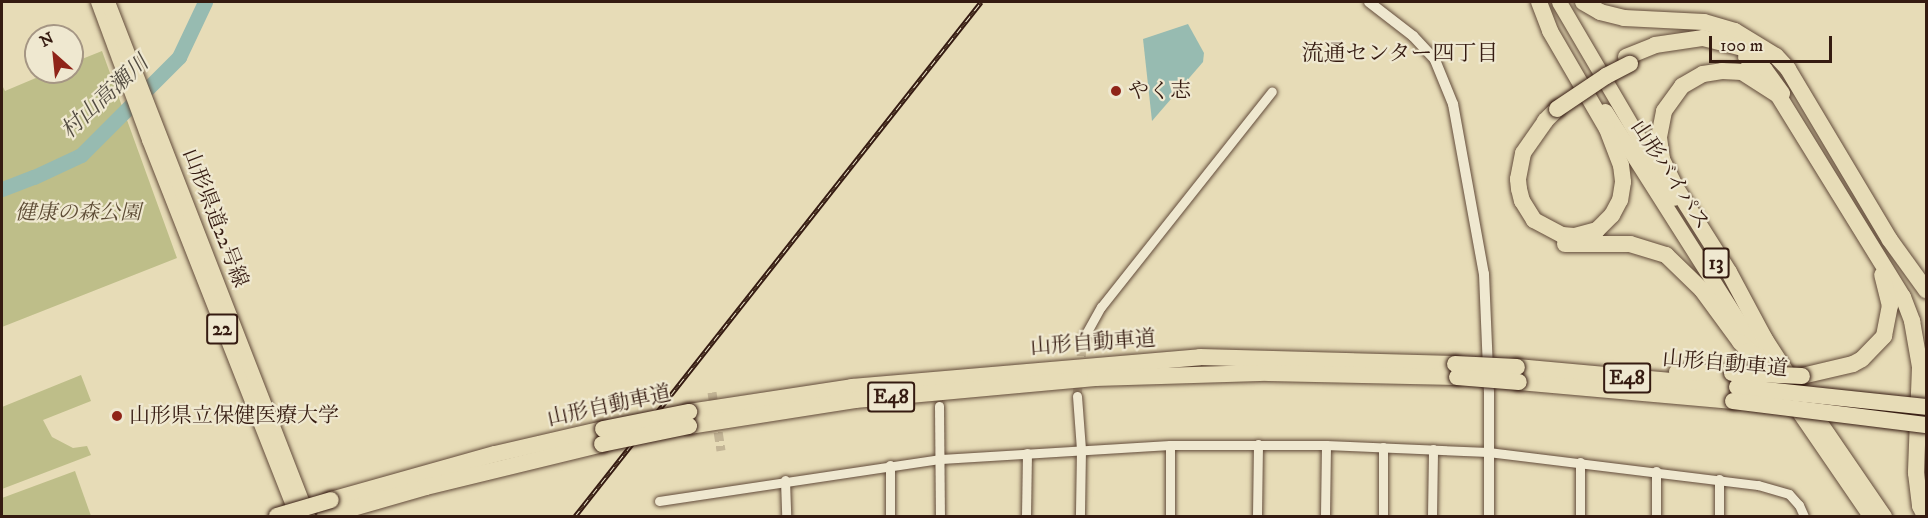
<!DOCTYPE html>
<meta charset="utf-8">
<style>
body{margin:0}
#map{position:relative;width:1928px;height:518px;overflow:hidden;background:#e7dcb7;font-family:"IM FELL DW Pica","Noto Serif JP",serif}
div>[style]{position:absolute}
.green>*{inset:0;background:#bebe89}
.water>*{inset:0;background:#97bbb1}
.river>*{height:15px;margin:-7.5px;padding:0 7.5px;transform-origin:7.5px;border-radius:7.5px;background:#97bbb1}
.minor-tunnel>*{height:9px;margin-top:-4.5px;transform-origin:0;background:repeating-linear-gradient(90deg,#c3b596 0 9px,transparent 0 13.5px)}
.roads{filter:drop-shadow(0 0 2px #624b3a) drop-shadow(0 0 2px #624b3a)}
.minor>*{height:9px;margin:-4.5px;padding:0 4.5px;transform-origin:4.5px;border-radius:4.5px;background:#efe8d0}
.tertiary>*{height:10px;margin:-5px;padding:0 5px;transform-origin:5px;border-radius:5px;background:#efe8d0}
.primary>*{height:14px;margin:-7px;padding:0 7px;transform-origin:7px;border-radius:7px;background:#e7dcb7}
.trunk>*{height:15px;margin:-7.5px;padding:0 7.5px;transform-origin:7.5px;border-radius:7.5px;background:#e7dcb7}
.motorway>*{height:16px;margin:-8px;padding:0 8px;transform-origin:8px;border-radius:8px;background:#e7dcb7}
.rail>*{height:4.5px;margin-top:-2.25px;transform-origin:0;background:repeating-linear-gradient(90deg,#efe8d0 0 7px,#351b11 0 14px);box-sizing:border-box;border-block:2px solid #351b11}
.bridges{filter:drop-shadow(0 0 2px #351b11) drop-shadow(0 0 2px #351b11)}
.motorway-bridge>*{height:16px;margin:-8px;padding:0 8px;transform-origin:8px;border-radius:8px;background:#e7dcb7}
.dots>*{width:16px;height:16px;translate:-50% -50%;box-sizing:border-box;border:3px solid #efe8d0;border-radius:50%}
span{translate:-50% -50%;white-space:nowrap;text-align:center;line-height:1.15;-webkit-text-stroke:4.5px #efe8d0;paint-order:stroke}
.shield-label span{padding:2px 4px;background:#efe8d0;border:2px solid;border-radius:4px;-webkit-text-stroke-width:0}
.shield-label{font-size:20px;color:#351b11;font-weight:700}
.poi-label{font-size:21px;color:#351b11}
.left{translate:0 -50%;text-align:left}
.street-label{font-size:21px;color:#351b11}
.park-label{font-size:21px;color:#5e4c35;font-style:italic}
.neighbourhood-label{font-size:22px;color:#351b11}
.water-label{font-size:22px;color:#524b41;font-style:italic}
.frame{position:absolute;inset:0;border:3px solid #351b11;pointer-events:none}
.north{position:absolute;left:24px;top:24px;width:60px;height:60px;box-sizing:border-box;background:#efe8d0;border:2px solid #a59684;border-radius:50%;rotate:333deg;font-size:16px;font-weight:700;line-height:24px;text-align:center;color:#351b11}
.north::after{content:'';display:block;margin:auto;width:21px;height:27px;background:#8f2418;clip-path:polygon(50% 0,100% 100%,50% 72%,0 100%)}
.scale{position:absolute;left:1709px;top:36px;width:123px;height:27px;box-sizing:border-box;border:3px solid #351b11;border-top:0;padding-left:8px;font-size:18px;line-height:21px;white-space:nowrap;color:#351b11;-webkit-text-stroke:4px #efe8d0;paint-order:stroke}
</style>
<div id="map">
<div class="green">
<div style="clip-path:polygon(102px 51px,177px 258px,2px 327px,2px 85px,5px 91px,50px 72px,72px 72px,72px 63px)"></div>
<div style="clip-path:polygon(81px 375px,91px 401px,43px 420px,52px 437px,73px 448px,87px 446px,91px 455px,2px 489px,2px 407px)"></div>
<div style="clip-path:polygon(75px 471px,91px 516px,2px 516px,2px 498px)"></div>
</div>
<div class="water">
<div style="clip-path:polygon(1188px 24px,1204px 53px,1203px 62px,1152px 121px,1143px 39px)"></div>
</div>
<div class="river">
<div style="left:2px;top:189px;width:34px;rotate:-21deg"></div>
<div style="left:34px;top:177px;width:52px;rotate:-25.1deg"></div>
<div style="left:81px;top:155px;width:139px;rotate:-45deg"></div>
<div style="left:179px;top:57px;width:61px;rotate:-64.7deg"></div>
</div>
<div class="minor-tunnel">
<div style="left:712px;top:392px;width:59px;rotate:81.2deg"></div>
<div style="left:1077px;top:396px;width:57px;rotate:-84deg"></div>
</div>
<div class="roads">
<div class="minor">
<div style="left:1083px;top:339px;width:37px;rotate:-61deg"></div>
<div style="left:1101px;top:307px;width:275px;rotate:-51.6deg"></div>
<div style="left:1077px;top:396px;width:53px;rotate:85.7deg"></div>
<div style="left:1081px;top:449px;width:67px;rotate:90.9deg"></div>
<div style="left:939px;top:406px;width:110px;rotate:89.5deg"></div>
<div style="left:1170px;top:445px;width:71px;rotate:90deg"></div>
<div style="left:785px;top:480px;width:36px;rotate:88deg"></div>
<div style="left:659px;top:501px;width:285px;rotate:-8.5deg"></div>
<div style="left:941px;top:459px;width:229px;rotate:-3.5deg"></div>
<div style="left:1170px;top:445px;width:156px"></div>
<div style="left:1326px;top:445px;width:162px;rotate:2.5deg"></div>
<div style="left:1488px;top:452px;width:272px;rotate:7deg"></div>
<div style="left:1758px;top:485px;width:32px;rotate:16deg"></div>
<div style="left:1789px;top:494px;width:15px;rotate:48deg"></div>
<div style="left:1799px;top:505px;width:12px;rotate:66deg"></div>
<div style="left:890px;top:516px;width:51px;rotate:-90deg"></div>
<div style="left:1026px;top:516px;width:63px;rotate:-89.1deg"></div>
<div style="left:1257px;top:516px;width:72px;rotate:-89.2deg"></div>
<div style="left:1325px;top:516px;width:71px;rotate:-89.2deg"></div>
<div style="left:1383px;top:516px;width:69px;rotate:-90deg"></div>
<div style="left:1432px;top:516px;width:67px;rotate:-89.1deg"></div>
<div style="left:1580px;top:516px;width:54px;rotate:-90deg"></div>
<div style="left:1656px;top:516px;width:45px;rotate:-90deg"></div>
<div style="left:1719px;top:516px;width:37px;rotate:-90deg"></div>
</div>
<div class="tertiary">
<div style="left:1369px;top:2px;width:56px;rotate:37.7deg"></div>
<div style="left:1413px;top:36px;width:33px;rotate:47deg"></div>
<div style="left:1435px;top:60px;width:48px;rotate:67.8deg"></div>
<div style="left:1453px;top:104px;width:173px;rotate:79.7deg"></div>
<div style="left:1484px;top:274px;width:118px;rotate:87.6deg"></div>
<div style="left:1489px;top:392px;width:124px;rotate:90deg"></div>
</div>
<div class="primary">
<div style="left:98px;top:2px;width:147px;rotate:69.7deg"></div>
<div style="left:149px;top:140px;width:404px;rotate:68.5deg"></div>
<div style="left:108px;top:2px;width:552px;rotate:68.74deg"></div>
</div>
<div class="trunk">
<div style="left:1559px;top:2px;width:227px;rotate:59.6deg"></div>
<div style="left:1605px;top:111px;width:293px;rotate:57.6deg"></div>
<div style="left:1762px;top:358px;width:191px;rotate:55.6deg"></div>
<div style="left:1762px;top:334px;width:57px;rotate:57.1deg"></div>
<div style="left:1808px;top:405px;width:135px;rotate:55.6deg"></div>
</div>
<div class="motorway">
<div style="left:1539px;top:2px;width:31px;rotate:69deg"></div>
<div style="left:1550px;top:31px;width:113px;rotate:59.8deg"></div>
<div style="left:1607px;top:129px;width:39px;rotate:69deg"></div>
<div style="left:1621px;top:165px;width:17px;rotate:83deg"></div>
<div style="left:1623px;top:182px;width:18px;rotate:99deg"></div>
<div style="left:1620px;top:200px;width:17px;rotate:118deg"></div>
<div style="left:1612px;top:215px;width:21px;rotate:135deg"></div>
<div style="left:1597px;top:230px;width:24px;rotate:165deg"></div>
<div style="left:1574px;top:236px;width:12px;rotate:-175deg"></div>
<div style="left:1562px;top:235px;width:32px;rotate:-152deg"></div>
<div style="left:1534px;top:220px;width:22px;rotate:-122deg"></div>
<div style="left:1522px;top:201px;width:12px;rotate:-104deg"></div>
<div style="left:1519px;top:189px;width:10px;rotate:-96deg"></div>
<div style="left:1518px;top:179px;width:26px;rotate:-79deg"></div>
<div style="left:1523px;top:153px;width:39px;rotate:-55deg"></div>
<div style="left:1545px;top:121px;width:17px;rotate:-45deg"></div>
<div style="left:1583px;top:2px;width:20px;rotate:30deg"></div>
<div style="left:1600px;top:12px;width:25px;rotate:14deg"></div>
<div style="left:1624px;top:18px;width:80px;rotate:2.9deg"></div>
<div style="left:1704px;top:22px;width:32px;rotate:16deg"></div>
<div style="left:1735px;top:31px;width:48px;rotate:31.4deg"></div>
<div style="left:1776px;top:56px;width:18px;rotate:47deg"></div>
<div style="left:1788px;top:69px;width:199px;rotate:59.2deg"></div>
<div style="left:1890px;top:240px;width:62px;rotate:54.2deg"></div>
<div style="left:1626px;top:57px;width:31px;rotate:-22deg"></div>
<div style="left:1655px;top:45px;width:49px;rotate:-8.3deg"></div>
<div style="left:1703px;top:38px;width:45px;rotate:14deg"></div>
<div style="left:1747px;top:49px;width:17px;rotate:28deg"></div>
<div style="left:1746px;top:57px;width:23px;rotate:34deg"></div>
<div style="left:1765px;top:70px;width:29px;rotate:54deg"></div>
<div style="left:1565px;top:244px;width:65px"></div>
<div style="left:1630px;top:244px;width:38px;rotate:17deg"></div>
<div style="left:1666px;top:255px;width:50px;rotate:44.2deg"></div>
<div style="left:1702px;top:290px;width:64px;rotate:53.8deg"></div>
<div style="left:1740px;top:342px;width:13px;rotate:45deg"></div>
<div style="left:1749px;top:351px;width:15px;rotate:28deg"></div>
<div style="left:1767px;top:343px;width:81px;rotate:-118.2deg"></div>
<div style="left:1729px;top:272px;width:99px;rotate:-122.2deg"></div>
<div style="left:1676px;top:188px;width:32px;rotate:-116deg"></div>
<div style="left:1662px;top:159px;width:22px;rotate:-98deg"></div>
<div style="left:1659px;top:137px;width:26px;rotate:-79deg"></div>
<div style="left:1664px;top:111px;width:31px;rotate:-54deg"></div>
<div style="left:1682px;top:86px;width:24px;rotate:-30deg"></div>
<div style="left:1703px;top:74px;width:19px;rotate:-9deg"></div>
<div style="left:1722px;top:71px;width:20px;rotate:3deg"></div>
<div style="left:1742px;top:72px;width:43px;rotate:32.6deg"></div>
<div style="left:1778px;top:95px;width:238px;rotate:58.3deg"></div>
<div style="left:1903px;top:297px;width:26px;rotate:69deg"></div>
<div style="left:1912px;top:321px;width:47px;rotate:80.1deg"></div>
<div style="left:1920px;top:367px;width:106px;rotate:92.2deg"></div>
<div style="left:1916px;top:473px;width:33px;rotate:83deg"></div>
<div style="left:1920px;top:506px;width:11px;rotate:63deg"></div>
<div style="left:1517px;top:367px;width:221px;rotate:5.2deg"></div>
<div style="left:1677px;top:372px;width:55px;rotate:1deg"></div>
<div style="left:1802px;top:376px;width:52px;rotate:-13.2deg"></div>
<div style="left:1853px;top:364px;width:10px;rotate:-29deg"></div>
<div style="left:1862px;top:359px;width:32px;rotate:-46deg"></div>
<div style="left:1884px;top:336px;width:31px;rotate:-79deg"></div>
<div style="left:1890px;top:306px;width:32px;rotate:-104deg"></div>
<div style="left:1519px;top:382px;width:215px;rotate:5.1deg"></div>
<div style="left:689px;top:412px;width:165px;rotate:-8.7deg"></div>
<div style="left:852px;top:387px;width:349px;rotate:-4.9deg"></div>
<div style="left:1200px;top:357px;width:255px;rotate:1.6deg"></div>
<div style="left:689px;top:426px;width:168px;rotate:-8.9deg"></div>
<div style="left:855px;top:400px;width:241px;rotate:-5.2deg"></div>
<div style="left:1095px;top:378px;width:173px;rotate:-1.7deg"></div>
<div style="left:1268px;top:373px;width:189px;rotate:1.2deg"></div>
<div style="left:331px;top:500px;width:170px;rotate:-15.7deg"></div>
<div style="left:495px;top:454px;width:111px;rotate:-13deg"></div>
<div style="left:325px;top:516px;width:105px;rotate:-16deg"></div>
<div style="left:426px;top:487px;width:181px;rotate:-13.7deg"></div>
</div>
</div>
<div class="rail">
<div style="left:575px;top:516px;width:655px;rotate:-51.7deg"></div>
</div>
<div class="bridges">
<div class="motorway-bridge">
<div style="left:1557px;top:109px;width:59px;rotate:-34deg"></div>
<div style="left:1606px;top:76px;width:27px;rotate:-27deg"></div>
<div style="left:1455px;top:364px;width:62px;rotate:2.8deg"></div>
<div style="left:1732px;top:373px;width:70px;rotate:2.5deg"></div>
<div style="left:1457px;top:377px;width:62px;rotate:4.6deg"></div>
<div style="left:1737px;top:387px;width:190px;rotate:6deg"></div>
<div style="left:1733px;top:401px;width:194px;rotate:7.1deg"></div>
<div style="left:603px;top:429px;width:88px;rotate:-11.2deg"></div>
<div style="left:602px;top:444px;width:89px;rotate:-11.7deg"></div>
<div style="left:277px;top:516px;width:56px;rotate:-16.5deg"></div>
</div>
</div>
<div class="dots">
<div style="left:1116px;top:91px;background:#8f2418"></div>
<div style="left:117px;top:416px;background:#8f2418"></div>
</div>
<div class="shield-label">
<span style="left:1716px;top:263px">13</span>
<span style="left:222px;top:329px">22</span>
<span style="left:1627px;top:378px">E48</span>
<span style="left:891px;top:397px">E48</span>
</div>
<div class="poi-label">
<span class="left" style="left:1128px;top:91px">やく志</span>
<span class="left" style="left:129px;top:416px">山形県立保健医療大学</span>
</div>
<div class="street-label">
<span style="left:1670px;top:175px;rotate:57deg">山形バイパス</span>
<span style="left:215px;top:218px;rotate:69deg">山形県道22号線</span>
<span style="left:1093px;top:343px;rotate:-4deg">山形自動車道</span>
<span style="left:1725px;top:364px;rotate:5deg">山形自動車道</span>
<span style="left:609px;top:406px;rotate:-12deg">山形自動車道</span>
</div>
<div class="park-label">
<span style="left:78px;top:213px">健康の森公園</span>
</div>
<div class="neighbourhood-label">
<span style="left:1400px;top:54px">流通センター四丁目</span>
</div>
<div class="water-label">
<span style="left:105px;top:97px;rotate:-43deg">村山高瀬川</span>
</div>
<div class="frame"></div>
<div class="north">N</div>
<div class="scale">100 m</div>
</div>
